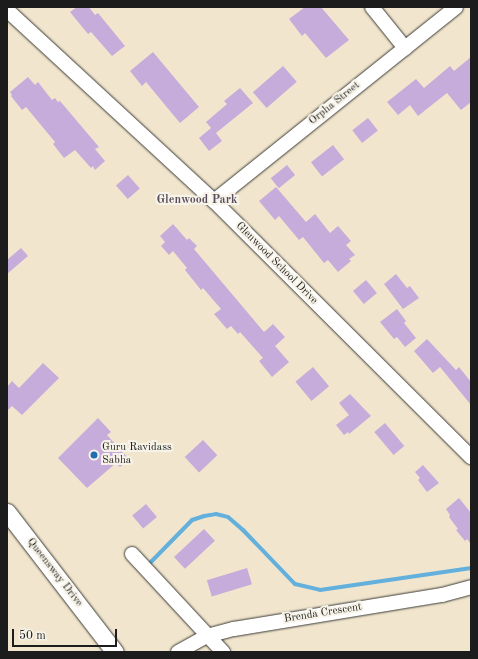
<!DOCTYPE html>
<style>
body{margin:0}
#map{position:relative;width:478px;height:659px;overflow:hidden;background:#f1e6cd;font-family:"Old Standard TT",serif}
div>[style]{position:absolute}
.stream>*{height:4px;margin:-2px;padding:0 2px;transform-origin:2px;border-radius:2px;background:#63b0dd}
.building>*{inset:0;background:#c6acda;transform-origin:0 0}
.roads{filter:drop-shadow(0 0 1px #3c3a37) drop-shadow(0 0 1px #3c3a37)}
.minor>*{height:14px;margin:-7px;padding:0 7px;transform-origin:7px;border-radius:7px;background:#fff}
.major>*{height:17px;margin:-8.5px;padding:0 8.5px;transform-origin:8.5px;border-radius:8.5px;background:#fff}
.dots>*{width:11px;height:11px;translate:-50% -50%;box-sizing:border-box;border:2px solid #f7f3e8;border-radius:50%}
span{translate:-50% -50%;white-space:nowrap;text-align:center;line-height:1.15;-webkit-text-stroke:4px #f7f3e8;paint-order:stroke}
.street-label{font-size:11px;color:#1c1c1c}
.poi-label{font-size:11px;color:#1c1c1c}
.left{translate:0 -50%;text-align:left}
.neighbourhood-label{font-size:12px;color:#584e5e;font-weight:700}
.frame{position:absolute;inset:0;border:8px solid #1c1c1c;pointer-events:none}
.scale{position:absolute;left:12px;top:629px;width:105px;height:18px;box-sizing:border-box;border:2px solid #1c1c1c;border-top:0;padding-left:5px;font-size:12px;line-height:14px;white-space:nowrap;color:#1c1c1c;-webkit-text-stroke:3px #f7f3e8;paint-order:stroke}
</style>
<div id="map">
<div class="stream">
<div style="left:148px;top:565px;width:63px;rotate:-45.6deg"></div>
<div style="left:192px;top:520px;width:13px;rotate:-18deg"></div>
<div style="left:204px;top:516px;width:12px;rotate:-9deg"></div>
<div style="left:216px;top:514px;width:12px;rotate:14deg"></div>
<div style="left:228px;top:517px;width:20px;rotate:41deg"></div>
<div style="left:243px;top:530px;width:75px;rotate:46.1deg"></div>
<div style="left:295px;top:584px;width:26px;rotate:13deg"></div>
<div style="left:320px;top:590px;width:153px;rotate:-8.3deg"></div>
</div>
<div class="building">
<div style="clip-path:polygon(77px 7px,89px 7px,95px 15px,98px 13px,125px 46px,112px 56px,91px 32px,88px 34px,70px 12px)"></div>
<div style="clip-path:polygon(305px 7px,321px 7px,349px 40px,326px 58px,305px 33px,302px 36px,289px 19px)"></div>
<div style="clip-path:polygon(153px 52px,199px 107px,180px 123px,146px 82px,142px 86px,130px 71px)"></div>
<div style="clip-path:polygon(471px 57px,471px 102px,461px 110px,447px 93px,418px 116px,410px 105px,398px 115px,387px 102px,416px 79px,424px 88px,450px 66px,454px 71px)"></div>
<div style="left:283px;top:66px;width:21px;height:40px;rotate:49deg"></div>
<div style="clip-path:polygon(28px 77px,35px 85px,38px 82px,52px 100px,55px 98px,58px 102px,60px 101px,99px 147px,95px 149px,105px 161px,95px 170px,93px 166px,91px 168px,75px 150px,64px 158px,53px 144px,55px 142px,26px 107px,22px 110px,11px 96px,12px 95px,10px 92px)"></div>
<div style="clip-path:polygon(240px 88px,253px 103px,216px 133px,222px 141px,209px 151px,199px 138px,211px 128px,206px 122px,227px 104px,224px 101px)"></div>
<div style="left:368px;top:118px;width:16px;height:20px;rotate:52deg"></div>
<div style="left:333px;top:145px;width:18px;height:28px;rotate:52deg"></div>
<div style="left:287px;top:165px;width:13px;height:21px;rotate:51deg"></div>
<div style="left:128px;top:175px;width:18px;height:16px;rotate:49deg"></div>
<div style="clip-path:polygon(276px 187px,306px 222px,315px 214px,330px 233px,338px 226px,351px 241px,346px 245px,355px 255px,349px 259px,351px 261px,338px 272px,328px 260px,324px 263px,303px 237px,299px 240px,279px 216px,275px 220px,259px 201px)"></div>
<div style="clip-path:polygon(173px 224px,187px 240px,189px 238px,197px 246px,194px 249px,264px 332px,273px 324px,285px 337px,275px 346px,289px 362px,272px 377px,259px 361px,263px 358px,240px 332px,238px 334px,231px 326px,227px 329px,214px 314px,221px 309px,203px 288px,201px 290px,185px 270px,187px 268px,173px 251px,169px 255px,161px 246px,165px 242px,160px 236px)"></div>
<div style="clip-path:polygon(21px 248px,28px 256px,7px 274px,7px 260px)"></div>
<div style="clip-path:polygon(396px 274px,407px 288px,410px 286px,419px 298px,403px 309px,384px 284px)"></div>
<div style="left:366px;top:280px;width:17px;height:17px;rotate:50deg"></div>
<div style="clip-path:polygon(397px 309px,406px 321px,404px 323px,416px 338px,405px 347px,397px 337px,394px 339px,380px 322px)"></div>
<div style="clip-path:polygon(427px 339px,456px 370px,459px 367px,471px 382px,471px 405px,440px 367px,433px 373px,414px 351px)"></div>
<div style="clip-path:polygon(43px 363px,59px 378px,22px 415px,12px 406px,7px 411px,7px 387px,12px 381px,19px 388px)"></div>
<div style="left:313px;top:367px;width:25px;height:23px;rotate:50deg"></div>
<div style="clip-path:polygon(350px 394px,371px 416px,349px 434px,348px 432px,344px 435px,336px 425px,349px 415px,339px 403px)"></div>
<div style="clip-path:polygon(98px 418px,111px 432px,107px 435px,129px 459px,120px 467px,116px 463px,87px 488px,58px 458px)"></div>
<div style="left:385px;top:423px;width:30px;height:14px;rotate:50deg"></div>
<div style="left:203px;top:440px;width:21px;height:25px;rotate:47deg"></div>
<div style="clip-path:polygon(423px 465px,439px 483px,427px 492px,418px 480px,420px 478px,415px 472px)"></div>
<div style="clip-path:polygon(459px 498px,471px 513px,471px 544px,467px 539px,465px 541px,456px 530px,458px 529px,449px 517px,450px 515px,446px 509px)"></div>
<div style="left:146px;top:504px;width:17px;height:18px;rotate:50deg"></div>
<div style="left:204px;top:529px;width:16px;height:41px;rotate:47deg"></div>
<div style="left:247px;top:568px;width:17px;height:42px;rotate:73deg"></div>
</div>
<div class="roads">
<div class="minor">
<div style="left:372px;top:7px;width:53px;rotate:51.2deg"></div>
<div style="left:7px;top:10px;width:282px;rotate:42.7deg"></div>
<div style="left:214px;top:201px;width:363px;rotate:44.9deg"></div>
<div style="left:214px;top:201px;width:310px;rotate:-38.7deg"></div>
<div style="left:132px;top:554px;width:134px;rotate:47.1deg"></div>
<div style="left:178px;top:652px;width:33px;rotate:-29deg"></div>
<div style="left:207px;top:636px;width:28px;rotate:-15deg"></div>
<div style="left:234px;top:629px;width:211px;rotate:-9.3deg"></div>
<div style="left:442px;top:595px;width:30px;rotate:-15deg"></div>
</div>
<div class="major">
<div style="left:7px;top:512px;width:177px;rotate:52.4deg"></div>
</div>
</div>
<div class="dots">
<div style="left:94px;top:455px;background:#1f6fb2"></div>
</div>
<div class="street-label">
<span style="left:335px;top:104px;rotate:-39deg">Orpha Street</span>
<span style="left:276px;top:264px;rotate:45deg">Glenwood School Drive</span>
<span style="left:54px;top:573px;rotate:52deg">Queensway Drive</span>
<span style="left:323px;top:614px;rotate:-9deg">Brenda Crescent</span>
</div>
<div class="poi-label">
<span class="left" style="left:102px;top:455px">Guru Ravidass<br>Sabha</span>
</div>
<div class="neighbourhood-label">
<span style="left:197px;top:201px">Glenwood Park</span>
</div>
<div class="frame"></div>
<div class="scale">50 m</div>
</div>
